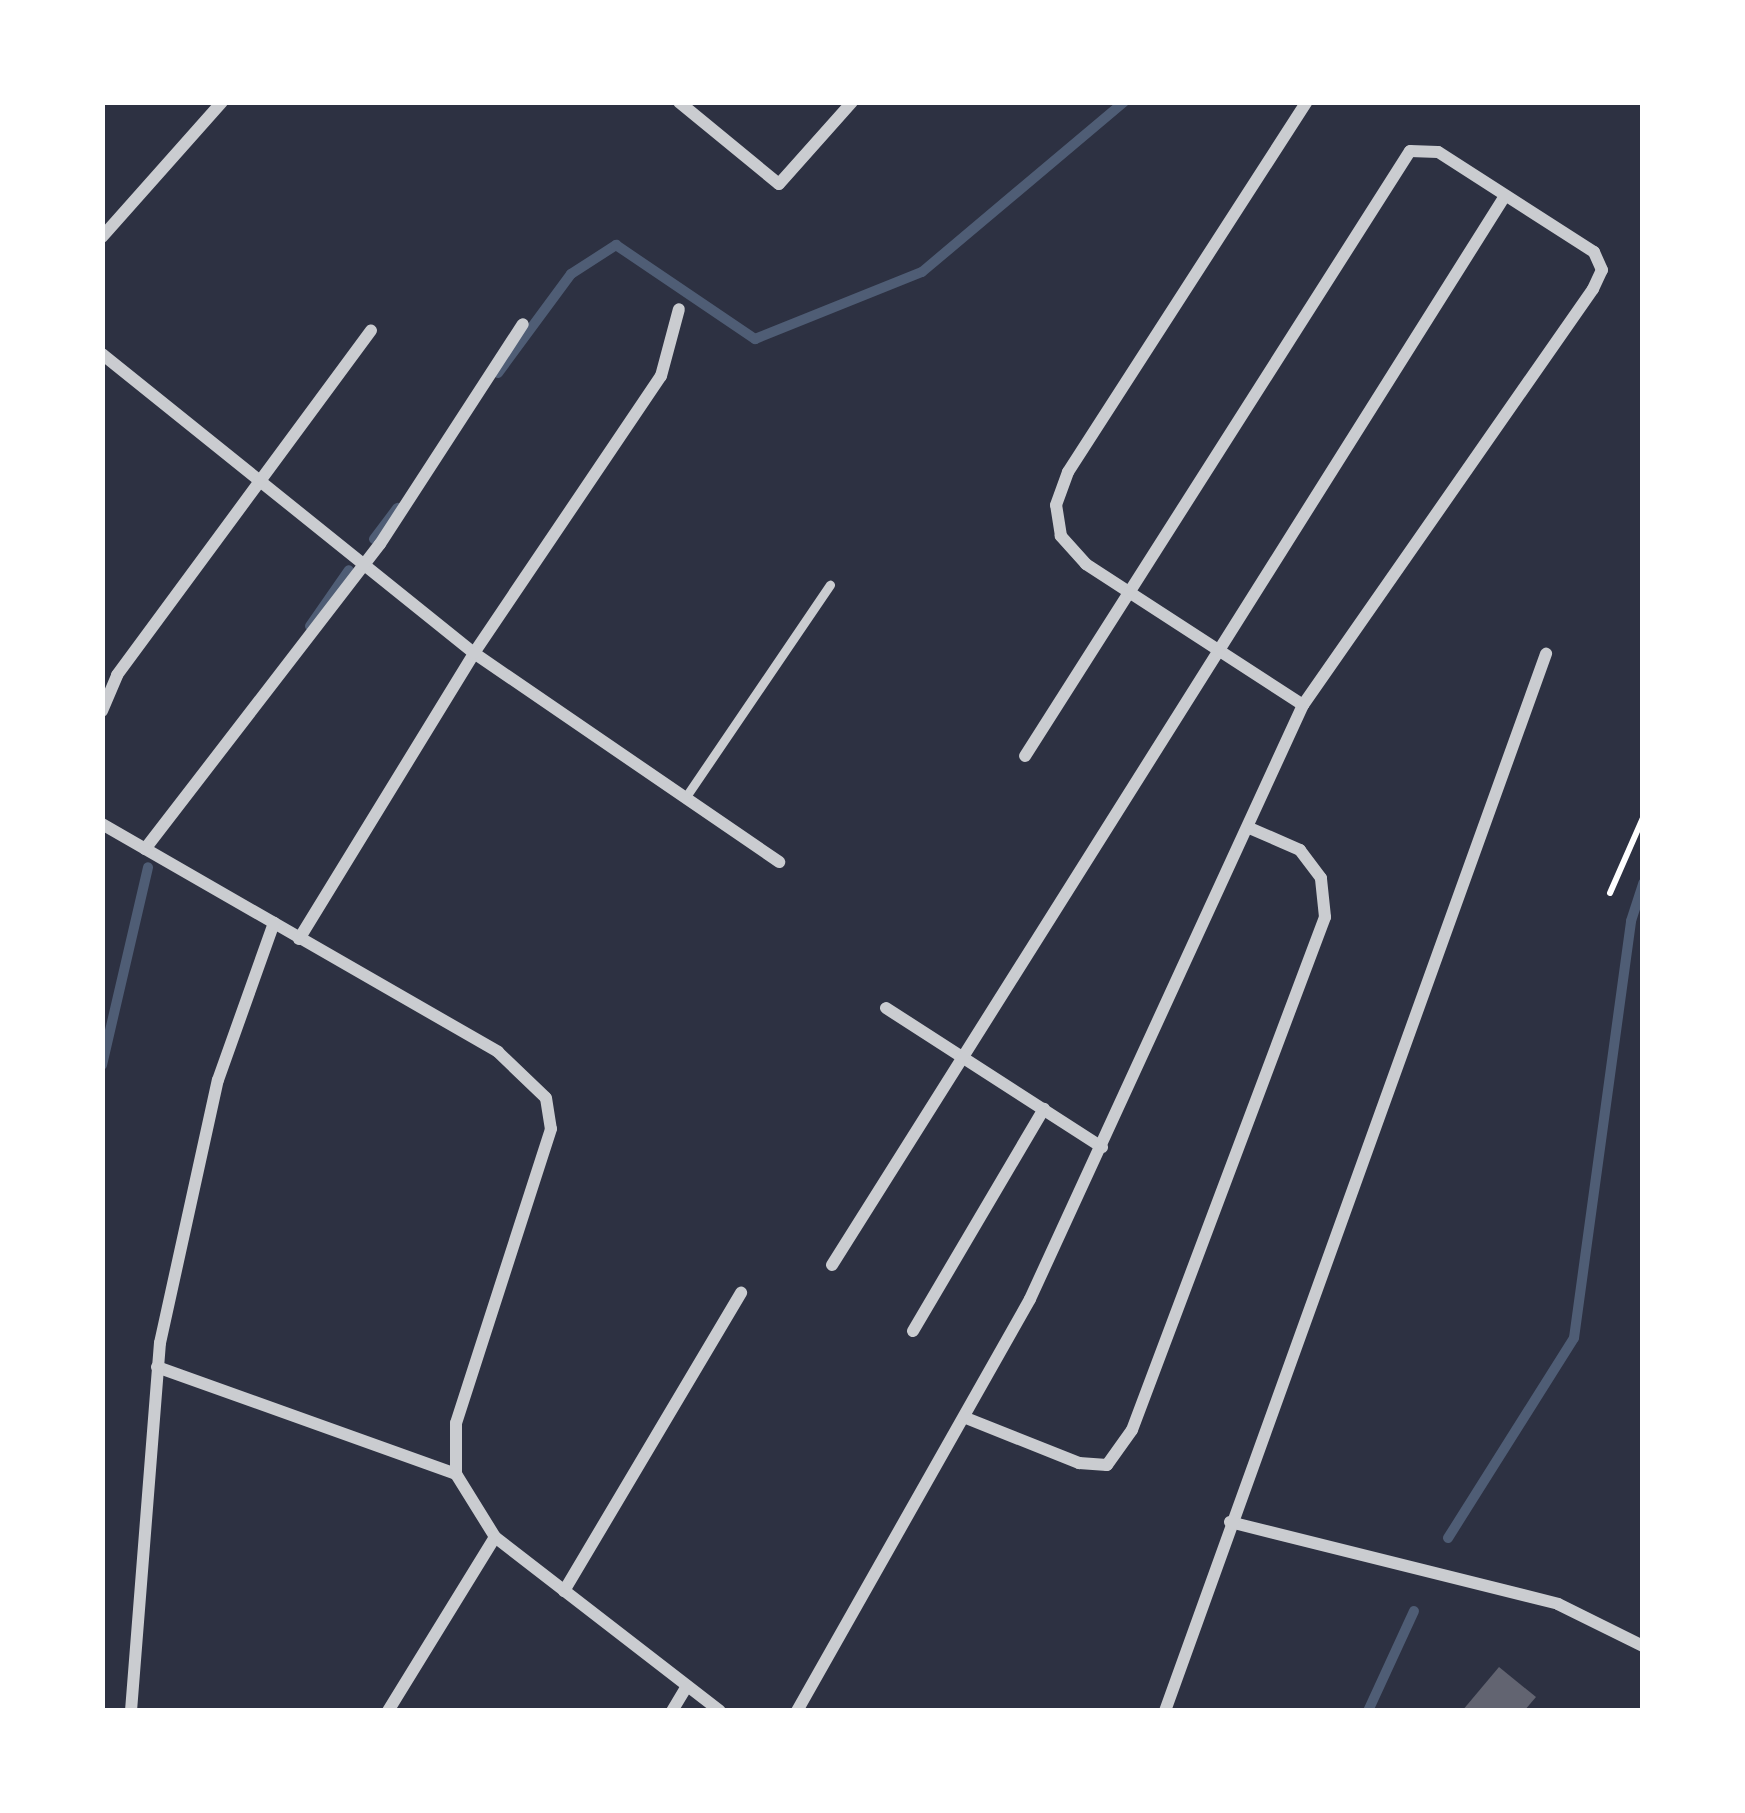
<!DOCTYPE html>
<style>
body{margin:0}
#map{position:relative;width:1745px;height:1813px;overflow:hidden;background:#2d3142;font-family:"PT Sans Narrow",sans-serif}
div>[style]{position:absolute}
.stream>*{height:10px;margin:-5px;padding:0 5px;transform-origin:5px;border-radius:5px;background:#4f5d75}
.building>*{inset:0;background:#626471}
.path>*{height:6px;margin:-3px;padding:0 3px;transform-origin:3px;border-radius:3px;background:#fff}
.service>*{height:9px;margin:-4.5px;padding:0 4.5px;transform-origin:4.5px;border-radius:4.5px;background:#caccd0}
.minor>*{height:12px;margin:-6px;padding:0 6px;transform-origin:6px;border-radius:6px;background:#caccd0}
span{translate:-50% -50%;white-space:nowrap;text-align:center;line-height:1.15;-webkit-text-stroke:12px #fff;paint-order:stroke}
.frame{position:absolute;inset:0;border:105px solid #fff;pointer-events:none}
</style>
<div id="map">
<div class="stream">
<div style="left:498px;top:373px;width:123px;rotate:-53.6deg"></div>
<div style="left:571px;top:274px;width:54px;rotate:-32.8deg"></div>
<div style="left:616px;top:245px;width:168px;rotate:34.1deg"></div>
<div style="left:755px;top:339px;width:180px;rotate:-21.9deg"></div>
<div style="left:922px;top:272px;width:264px;rotate:-40.1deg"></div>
<div style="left:374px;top:539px;width:39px;rotate:-53deg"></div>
<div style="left:310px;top:626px;width:68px;rotate:-55.1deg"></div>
<div style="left:102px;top:1065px;width:203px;rotate:-76.9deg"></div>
<div style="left:1448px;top:1538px;width:236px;rotate:-57.8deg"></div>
<div style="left:1574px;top:1338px;width:421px;rotate:-82.2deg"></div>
<div style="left:1631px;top:921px;width:40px;rotate:-72deg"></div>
<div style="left:1368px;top:1711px;width:110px;rotate:-65.3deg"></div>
</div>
<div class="building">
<div style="clip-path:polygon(1499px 1667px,1536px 1697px,1524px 1711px,1462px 1711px)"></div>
</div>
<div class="path">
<div style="left:1610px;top:893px;width:82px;rotate:-66.3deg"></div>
</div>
<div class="service">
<div style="left:685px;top:798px;width:258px;rotate:-55.8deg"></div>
</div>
<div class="minor">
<div style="left:679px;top:102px;width:129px;rotate:39.4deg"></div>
<div style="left:779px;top:184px;width:110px;rotate:-48.3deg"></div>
<div style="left:102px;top:237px;width:181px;rotate:-48.4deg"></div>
<div style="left:102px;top:354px;width:477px;rotate:38.8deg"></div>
<div style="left:474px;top:653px;width:370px;rotate:34.4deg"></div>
<div style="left:1303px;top:705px;width:259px;rotate:-147deg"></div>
<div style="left:1086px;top:564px;width:38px;rotate:-132deg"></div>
<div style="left:1061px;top:536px;width:31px;rotate:-99deg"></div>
<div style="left:1056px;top:505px;width:35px;rotate:-70deg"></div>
<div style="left:1068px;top:472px;width:440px;rotate:-57.2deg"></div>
<div style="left:102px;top:711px;width:39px;rotate:-67deg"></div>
<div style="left:117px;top:675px;width:428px;rotate:-53.6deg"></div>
<div style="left:102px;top:824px;width:457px;rotate:29.9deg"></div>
<div style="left:498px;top:1052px;width:66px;rotate:43.8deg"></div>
<div style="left:546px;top:1098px;width:31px;rotate:81deg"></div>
<div style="left:551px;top:1129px;width:309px;rotate:107.9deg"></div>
<div style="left:456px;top:1423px;width:51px;rotate:90deg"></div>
<div style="left:456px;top:1474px;width:74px;rotate:58.2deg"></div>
<div style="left:495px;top:1537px;width:284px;rotate:37.7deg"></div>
<div style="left:145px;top:849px;width:385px;rotate:-52.4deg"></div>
<div style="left:380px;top:544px;width:262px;rotate:-57deg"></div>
<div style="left:299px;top:939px;width:335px;rotate:-58.5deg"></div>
<div style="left:474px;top:653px;width:334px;rotate:-56deg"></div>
<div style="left:661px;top:376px;width:69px;rotate:-75deg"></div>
<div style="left:886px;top:1008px;width:257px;rotate:32.8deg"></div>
<div style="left:832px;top:1265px;width:1263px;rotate:-57.81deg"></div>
<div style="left:913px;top:1331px;width:258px;rotate:-59.5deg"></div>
<div style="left:157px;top:1367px;width:318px;rotate:19.7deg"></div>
<div style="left:966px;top:1418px;width:122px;rotate:21.7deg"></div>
<div style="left:1079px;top:1463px;width:28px;rotate:4deg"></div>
<div style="left:1107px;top:1465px;width:43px;rotate:-54.5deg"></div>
<div style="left:1132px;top:1430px;width:548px;rotate:-69.38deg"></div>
<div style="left:1325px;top:917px;width:39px;rotate:-96deg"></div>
<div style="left:1321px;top:878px;width:35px;rotate:-127deg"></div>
<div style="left:1300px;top:850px;width:52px;rotate:-156.4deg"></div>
<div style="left:1230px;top:1522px;width:338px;rotate:14deg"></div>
<div style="left:1558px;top:1604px;width:95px;rotate:26.3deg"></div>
<div style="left:564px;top:1591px;width:347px;rotate:-59.3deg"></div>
<div style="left:131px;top:1711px;width:369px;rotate:-85.5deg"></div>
<div style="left:160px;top:1343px;width:269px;rotate:-77.6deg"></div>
<div style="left:218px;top:1080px;width:167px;rotate:-70.4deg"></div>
<div style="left:388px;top:1711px;width:204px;rotate:-58.4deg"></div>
<div style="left:672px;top:1711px;width:29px;rotate:-59deg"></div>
<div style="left:797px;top:1711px;width:473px;rotate:-60.5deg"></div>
<div style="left:1030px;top:1299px;width:654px;rotate:-65.32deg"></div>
<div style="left:1303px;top:705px;width:507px;rotate:-55.12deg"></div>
<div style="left:1593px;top:289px;width:21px;rotate:-65deg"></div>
<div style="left:1602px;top:270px;width:20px;rotate:-114deg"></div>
<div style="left:1594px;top:252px;width:185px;rotate:-147.3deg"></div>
<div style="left:1438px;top:152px;width:28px;rotate:-178deg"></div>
<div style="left:1410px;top:151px;width:717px;rotate:122.47deg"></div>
<div style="left:1165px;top:1711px;width:1124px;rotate:-70.18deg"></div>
</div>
<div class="frame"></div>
</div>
